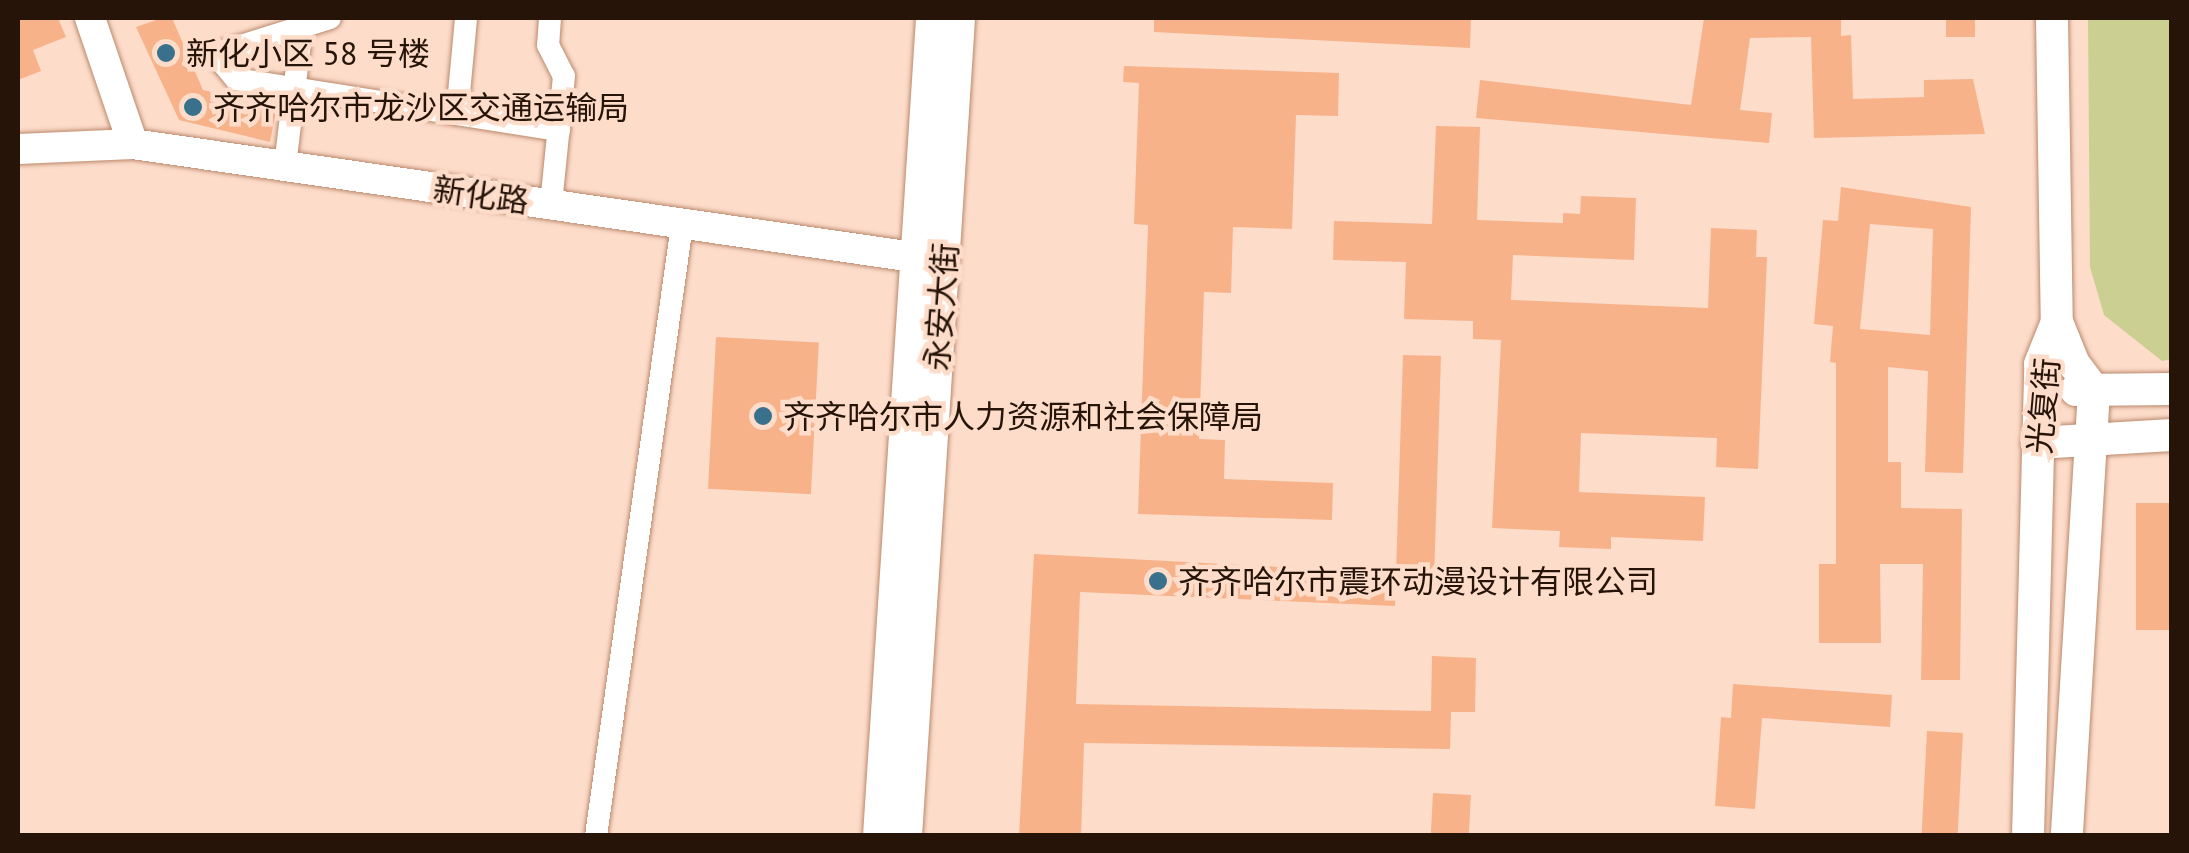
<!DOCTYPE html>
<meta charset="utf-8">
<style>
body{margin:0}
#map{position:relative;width:2189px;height:853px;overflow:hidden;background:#fddcca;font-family:"PT Sans","Noto Sans SC",sans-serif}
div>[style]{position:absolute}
.green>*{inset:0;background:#cbcf91}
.building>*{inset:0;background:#f7b28a;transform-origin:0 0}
.roads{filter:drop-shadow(0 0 2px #bb896c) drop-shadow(0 0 2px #bb896c)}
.minor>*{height:22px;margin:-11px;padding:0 11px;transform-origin:11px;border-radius:11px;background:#fff}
.tertiary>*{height:30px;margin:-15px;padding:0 15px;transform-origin:15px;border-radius:15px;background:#fff}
.secondary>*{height:32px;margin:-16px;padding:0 16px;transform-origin:16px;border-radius:16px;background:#fff}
.dots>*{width:28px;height:28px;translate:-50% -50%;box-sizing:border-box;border:5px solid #fddcca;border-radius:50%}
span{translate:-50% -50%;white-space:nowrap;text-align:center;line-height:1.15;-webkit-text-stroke:9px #fddcca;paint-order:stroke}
.poi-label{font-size:32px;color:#261408}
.left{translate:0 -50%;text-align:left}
.street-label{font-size:32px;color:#261408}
.frame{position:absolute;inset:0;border:20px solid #261408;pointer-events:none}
</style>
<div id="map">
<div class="green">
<div style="clip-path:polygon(2088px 18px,2171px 18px,2171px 359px,2162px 361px,2104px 315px,2090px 267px)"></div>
</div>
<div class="building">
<div style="clip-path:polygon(18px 18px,58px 18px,66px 37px,33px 50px,41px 71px,18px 80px)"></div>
<div style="clip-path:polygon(162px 18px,172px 18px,203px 90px,277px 106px,270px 142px,179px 120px,136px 27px)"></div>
<div style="clip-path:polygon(1154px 18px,1471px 18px,1470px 48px,1154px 32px)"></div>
<div style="clip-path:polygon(1704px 18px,1841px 18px,1841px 36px,1851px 35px,1853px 99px,1924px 97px,1924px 80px,1973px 79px,1985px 134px,1814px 138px,1811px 37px,1750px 38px,1740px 110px,1772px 113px,1769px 143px,1476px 118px,1480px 80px,1691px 105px)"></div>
<div style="left:1946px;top:18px;width:29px;height:19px"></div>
<div style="clip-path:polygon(1124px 66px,1339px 73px,1338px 116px,1296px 115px,1292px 229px,1233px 227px,1231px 293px,1204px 292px,1199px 439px,1225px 440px,1224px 479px,1333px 483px,1332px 520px,1138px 514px,1148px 225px,1134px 224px,1139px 83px,1123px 82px)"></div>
<div style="clip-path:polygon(1436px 126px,1480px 127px,1477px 220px,1563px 223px,1563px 213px,1580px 214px,1581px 196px,1636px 198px,1634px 260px,1513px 255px,1511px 300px,1708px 308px,1711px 228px,1757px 230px,1756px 257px,1767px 257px,1758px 469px,1716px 467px,1717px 438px,1581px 433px,1579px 492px,1705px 497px,1703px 541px,1611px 537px,1611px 549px,1559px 547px,1560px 531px,1492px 528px,1501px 340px,1473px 339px,1473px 321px,1404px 319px,1406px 262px,1333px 260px,1334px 221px,1432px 224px)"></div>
<div style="clip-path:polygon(evenodd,1841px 187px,1971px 207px,1963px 473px,1925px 472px,1928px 371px,1888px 367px,1888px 462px,1901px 462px,1901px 508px,1962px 509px,1960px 680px,1921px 680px,1923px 564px,1880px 564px,1881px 643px,1819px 643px,1819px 564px,1836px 564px,1836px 363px,1830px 362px,1833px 326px,1814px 324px,1823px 220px,1838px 221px,1841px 187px,1870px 224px,1933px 229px,1930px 335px,1860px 329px,1870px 224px)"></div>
<div style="left:716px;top:337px;width:103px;height:152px;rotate:3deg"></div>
<div style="clip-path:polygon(1403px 355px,1441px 356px,1434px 580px,1396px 579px,1395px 606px,1080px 592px,1076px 704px,1431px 711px,1432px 656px,1476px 658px,1475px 712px,1451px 712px,1450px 749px,1084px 743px,1081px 836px,1019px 836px,1034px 554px,1396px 573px)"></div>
<div style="left:2172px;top:503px;width:127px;height:36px;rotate:90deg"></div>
<div style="clip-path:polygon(1733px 684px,1892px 695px,1890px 727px,1762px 718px,1755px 809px,1715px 806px,1721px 717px,1731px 718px)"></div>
<div style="left:1927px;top:731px;width:36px;height:105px;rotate:3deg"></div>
<div style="left:1433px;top:793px;width:38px;height:43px;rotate:3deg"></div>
</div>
<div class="roads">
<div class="minor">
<div style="left:330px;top:18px;width:121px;rotate:162.6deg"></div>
<div style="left:215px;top:54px;width:33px;rotate:50deg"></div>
<div style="left:236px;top:79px;width:327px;rotate:9deg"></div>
<div style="left:550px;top:18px;width:27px;rotate:94deg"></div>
<div style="left:548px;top:45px;width:35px;rotate:63deg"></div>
<div style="left:564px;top:76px;width:130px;rotate:95.8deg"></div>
<div style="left:457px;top:114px;width:96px;rotate:-84.6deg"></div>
<div style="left:285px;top:166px;width:141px;rotate:-83.1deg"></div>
<div style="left:596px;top:836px;width:617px;rotate:-81.99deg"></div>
</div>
<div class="tertiary">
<div style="left:90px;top:18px;width:133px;rotate:71.2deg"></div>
<div style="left:18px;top:149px;width:115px;rotate:-2.5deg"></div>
<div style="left:133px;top:144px;width:816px;rotate:8.24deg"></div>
</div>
<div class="secondary">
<div style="left:2052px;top:18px;width:304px;rotate:89.1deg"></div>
<div style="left:2057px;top:322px;width:45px;rotate:68deg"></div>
<div style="left:2074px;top:364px;width:34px;rotate:53deg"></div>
<div style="left:2094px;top:391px;width:446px;rotate:93.5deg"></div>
<div style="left:2076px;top:390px;width:96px;rotate:-0.6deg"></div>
<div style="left:2037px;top:443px;width:135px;rotate:-3.4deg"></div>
<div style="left:879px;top:836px;width:820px;rotate:-86.29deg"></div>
<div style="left:906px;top:836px;width:820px;rotate:-86.29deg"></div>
<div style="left:2028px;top:836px;width:472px;rotate:-88.5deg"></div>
<div style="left:2040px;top:364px;width:45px;rotate:-68deg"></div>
</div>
</div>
<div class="dots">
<div style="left:166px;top:53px;background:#39708b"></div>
<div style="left:193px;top:107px;background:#39708b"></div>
<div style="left:763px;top:416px;background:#39708b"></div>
<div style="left:1158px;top:581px;background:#39708b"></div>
</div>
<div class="poi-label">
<span class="left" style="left:186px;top:53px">新化小区 58 号楼</span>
<span class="left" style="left:213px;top:107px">齐齐哈尔市龙沙区交通运输局</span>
<span class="left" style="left:783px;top:416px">齐齐哈尔市人力资源和社会保障局</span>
<span class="left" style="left:1178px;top:581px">齐齐哈尔市震环动漫设计有限公司</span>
</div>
<div class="street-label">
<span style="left:481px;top:195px;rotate:8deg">新化路</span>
<span style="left:941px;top:307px;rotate:-86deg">永安大街</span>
<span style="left:2043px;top:406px;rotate:-85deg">光复街</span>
</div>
<div class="frame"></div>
</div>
